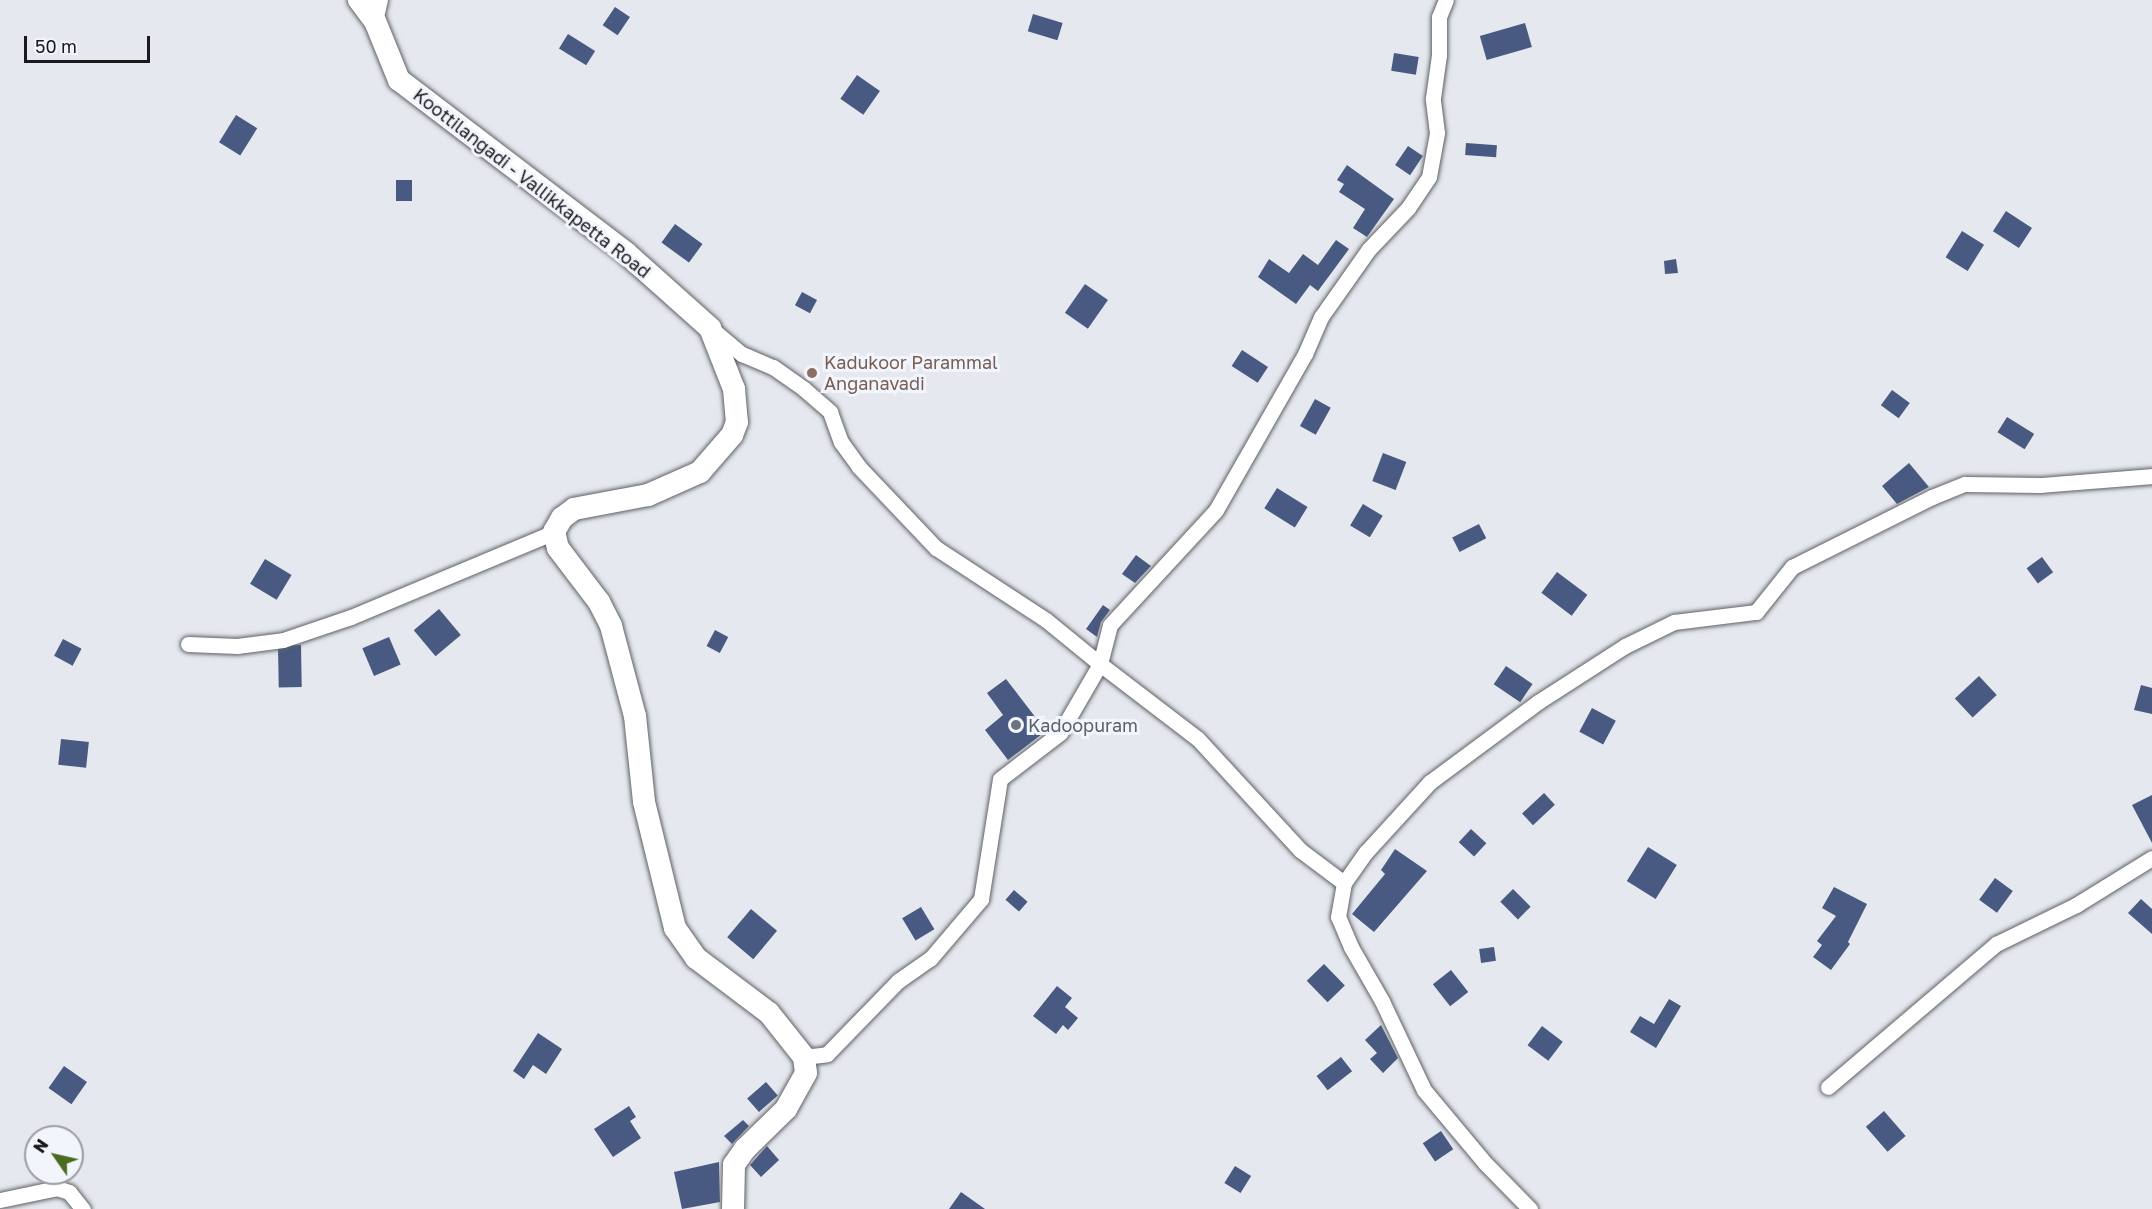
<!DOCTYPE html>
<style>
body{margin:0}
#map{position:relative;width:2152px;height:1209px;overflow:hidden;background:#e5e8ee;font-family:"Golos Text",sans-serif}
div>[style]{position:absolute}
.building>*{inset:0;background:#485a81;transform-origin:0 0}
.roads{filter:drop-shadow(0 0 2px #5f6167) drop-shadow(0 0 2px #5f6167)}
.street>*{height:15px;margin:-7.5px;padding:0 7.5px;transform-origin:7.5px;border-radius:7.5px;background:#fff}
.secondary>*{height:22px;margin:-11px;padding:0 11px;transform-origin:11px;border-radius:11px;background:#fff}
.dots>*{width:16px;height:16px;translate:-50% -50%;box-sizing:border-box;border:3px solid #f2f5fb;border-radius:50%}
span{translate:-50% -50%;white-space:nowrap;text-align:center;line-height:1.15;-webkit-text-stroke:6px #f2f5fb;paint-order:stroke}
.street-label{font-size:18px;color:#191a1c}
.education-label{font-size:18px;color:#785e54}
.left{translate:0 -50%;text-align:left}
.worship-label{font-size:18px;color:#5b616d}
.north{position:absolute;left:24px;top:1125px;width:60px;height:60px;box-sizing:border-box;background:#f2f5fb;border:2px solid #9b9da2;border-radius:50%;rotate:304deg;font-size:16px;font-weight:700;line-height:24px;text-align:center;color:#191a1c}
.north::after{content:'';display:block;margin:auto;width:21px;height:27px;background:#4b6b21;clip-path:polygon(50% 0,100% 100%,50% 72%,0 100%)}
.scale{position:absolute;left:24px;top:36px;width:126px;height:27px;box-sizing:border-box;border:3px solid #191a1c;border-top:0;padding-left:8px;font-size:18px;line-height:21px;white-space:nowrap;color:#191a1c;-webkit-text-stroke:4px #f2f5fb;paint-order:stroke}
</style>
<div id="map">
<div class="building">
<div style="left:615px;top:7px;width:18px;height:22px;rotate:34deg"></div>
<div style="left:1033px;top:14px;width:31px;height:18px;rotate:17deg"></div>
<div style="left:1525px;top:23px;width:25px;height:47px;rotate:74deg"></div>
<div style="left:568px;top:34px;width:32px;height:17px;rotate:32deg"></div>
<div style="left:1394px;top:53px;width:25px;height:18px;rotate:9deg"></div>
<div style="left:857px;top:75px;width:28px;height:29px;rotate:35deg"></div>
<div style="left:236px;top:115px;width:25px;height:32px;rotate:32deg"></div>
<div style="left:1466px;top:143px;width:31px;height:12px;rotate:4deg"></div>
<div style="left:1408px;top:146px;width:18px;height:23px;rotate:34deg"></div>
<div style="clip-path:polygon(1347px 165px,1394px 199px,1367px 237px,1353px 228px,1365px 209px,1339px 192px,1344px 184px,1337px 180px)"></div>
<div style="left:396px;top:180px;width:16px;height:21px"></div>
<div style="left:2006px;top:211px;width:31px;height:24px;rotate:33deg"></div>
<div style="left:675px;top:224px;width:34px;height:23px;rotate:36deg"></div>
<div style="left:1962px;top:231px;width:26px;height:31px;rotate:32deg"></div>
<div style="clip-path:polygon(1336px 240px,1349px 249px,1318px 291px,1310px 285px,1296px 304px,1258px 277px,1269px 259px,1289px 273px,1303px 254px,1318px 265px)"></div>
<div style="clip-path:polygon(1676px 259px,1678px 273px,1665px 274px,1664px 261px)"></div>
<div style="left:1085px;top:284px;width:28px;height:35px;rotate:35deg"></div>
<div style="left:802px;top:292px;width:17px;height:15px;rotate:28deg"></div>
<div style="left:1242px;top:350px;width:31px;height:19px;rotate:33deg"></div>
<div style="left:1892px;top:390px;width:22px;height:19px;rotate:36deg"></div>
<div style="left:1315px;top:399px;width:18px;height:31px;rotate:29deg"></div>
<div style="left:2007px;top:417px;width:32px;height:18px;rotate:32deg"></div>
<div style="left:1383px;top:453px;width:25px;height:30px;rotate:21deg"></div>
<div style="clip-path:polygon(1909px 463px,1929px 487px,1897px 504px,1882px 486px)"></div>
<div style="left:1277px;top:488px;width:36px;height:24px;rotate:32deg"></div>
<div style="left:1363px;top:504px;width:23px;height:25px;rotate:31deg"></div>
<div style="left:1479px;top:524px;width:16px;height:30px;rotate:63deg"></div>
<div style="clip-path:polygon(1136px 555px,1151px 566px,1135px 583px,1122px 574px)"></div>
<div style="left:2042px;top:557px;width:19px;height:19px;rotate:54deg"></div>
<div style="left:265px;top:559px;width:31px;height:29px;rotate:31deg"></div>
<div style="left:1557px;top:572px;width:38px;height:26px;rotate:37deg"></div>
<div style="clip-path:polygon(1103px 605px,1110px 610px,1101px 622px,1097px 637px,1086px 629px)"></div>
<div style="left:439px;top:609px;width:34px;height:33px;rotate:50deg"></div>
<div style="left:715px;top:630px;width:15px;height:18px;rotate:28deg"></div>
<div style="left:389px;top:637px;width:30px;height:29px;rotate:67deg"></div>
<div style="left:63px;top:639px;width:21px;height:19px;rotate:28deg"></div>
<div style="left:301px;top:645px;width:42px;height:23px;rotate:89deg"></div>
<div style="left:1506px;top:666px;width:32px;height:22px;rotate:34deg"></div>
<div style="left:1979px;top:676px;width:26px;height:33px;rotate:47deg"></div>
<div style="clip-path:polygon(1006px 679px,1046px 731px,1008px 760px,985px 730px,1003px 715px,987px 693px)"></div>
<div style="clip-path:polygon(2141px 685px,2152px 688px,2152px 714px,2134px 710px)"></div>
<div style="left:1592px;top:708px;width:27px;height:27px;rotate:28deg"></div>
<div style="left:61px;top:739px;width:28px;height:26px;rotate:6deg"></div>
<div style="left:1544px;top:793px;width:16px;height:30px;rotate:47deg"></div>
<div style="clip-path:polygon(2152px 795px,2152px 843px,2132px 805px)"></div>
<div style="left:1471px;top:829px;width:21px;height:18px;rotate:43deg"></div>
<div style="left:1648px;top:847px;width:34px;height:40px;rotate:32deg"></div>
<div style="clip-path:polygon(1395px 849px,1427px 871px,1374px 932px,1352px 914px,1385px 874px,1381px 870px)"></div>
<div style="left:1995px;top:878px;width:22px;height:27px;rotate:36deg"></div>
<div style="clip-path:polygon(1834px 887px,1867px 904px,1848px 942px,1850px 944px,1831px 970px,1813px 957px,1822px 945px,1817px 941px,1836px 916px,1822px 908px)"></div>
<div style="left:1513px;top:889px;width:25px;height:18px;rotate:45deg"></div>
<div style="left:1014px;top:890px;width:18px;height:13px;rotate:41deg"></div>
<div style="clip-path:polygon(2141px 899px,2152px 909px,2152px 934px,2128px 913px)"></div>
<div style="left:921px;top:907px;width:26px;height:22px;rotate:59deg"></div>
<div style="left:751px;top:909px;width:34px;height:37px;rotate:40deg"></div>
<div style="left:1494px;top:947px;width:14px;height:15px;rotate:82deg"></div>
<div style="left:1324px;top:964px;width:30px;height:24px;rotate:46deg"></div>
<div style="left:1451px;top:970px;width:28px;height:23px;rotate:52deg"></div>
<div style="clip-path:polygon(1057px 986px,1072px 998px,1065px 1007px,1078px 1018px,1068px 1030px,1063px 1025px,1056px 1034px,1033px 1016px)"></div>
<div style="clip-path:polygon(1669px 999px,1681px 1006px,1656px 1048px,1630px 1032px,1640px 1016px,1654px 1024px)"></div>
<div style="clip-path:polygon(1381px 1025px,1398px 1058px,1383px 1073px,1370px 1059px,1377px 1053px,1365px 1040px)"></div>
<div style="left:1542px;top:1026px;width:26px;height:24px;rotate:37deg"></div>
<div style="clip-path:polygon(538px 1033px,562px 1049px,546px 1074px,533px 1065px,524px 1079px,513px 1071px)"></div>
<div style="left:1341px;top:1057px;width:18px;height:31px;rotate:52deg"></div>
<div style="left:64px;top:1066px;width:28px;height:27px;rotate:35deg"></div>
<div style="left:766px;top:1082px;width:18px;height:25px;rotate:49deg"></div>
<div style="clip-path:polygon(629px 1106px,636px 1117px,630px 1121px,641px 1138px,613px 1157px,594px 1129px)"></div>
<div style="left:1884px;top:1111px;width:33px;height:24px;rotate:49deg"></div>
<div style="clip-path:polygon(743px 1120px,749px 1126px,732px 1144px,724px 1136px)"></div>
<div style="left:1441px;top:1131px;width:22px;height:22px;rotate:56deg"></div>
<div style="clip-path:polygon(767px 1146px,779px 1160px,761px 1177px,750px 1165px)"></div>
<div style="clip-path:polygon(719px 1162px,720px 1202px,682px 1209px,674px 1172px)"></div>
<div style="left:1235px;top:1166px;width:19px;height:20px;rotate:32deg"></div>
<div style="clip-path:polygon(961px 1192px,985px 1209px,949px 1209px)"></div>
</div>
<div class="roads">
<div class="street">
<div style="left:375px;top:21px;width:22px;rotate:-77deg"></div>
<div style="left:713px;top:330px;width:38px;rotate:40deg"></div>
<div style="left:742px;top:354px;width:34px;rotate:23deg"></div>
<div style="left:773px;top:367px;width:38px;rotate:35deg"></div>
<div style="left:804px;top:389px;width:35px;rotate:41deg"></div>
<div style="left:830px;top:412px;width:32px;rotate:70deg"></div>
<div style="left:841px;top:442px;width:31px;rotate:54deg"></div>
<div style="left:859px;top:467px;width:112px;rotate:46.5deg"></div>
<div style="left:936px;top:548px;width:131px;rotate:33.2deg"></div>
<div style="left:1046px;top:620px;width:70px;rotate:39.2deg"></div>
<div style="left:1100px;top:664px;width:40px;rotate:-75.6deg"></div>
<div style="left:1110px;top:625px;width:156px;rotate:-47.3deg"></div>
<div style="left:1216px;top:510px;width:180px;rotate:-60.3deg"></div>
<div style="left:1305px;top:354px;width:40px;rotate:-66.6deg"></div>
<div style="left:1321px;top:317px;width:83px;rotate:-54.8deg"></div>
<div style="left:1369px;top:249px;width:57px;rotate:-46.4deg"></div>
<div style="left:1408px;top:208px;width:37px;rotate:-56deg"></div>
<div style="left:1429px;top:177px;width:45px;rotate:-79.7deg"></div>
<div style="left:1437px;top:133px;width:35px;rotate:-97deg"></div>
<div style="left:1433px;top:98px;width:43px;rotate:-82.1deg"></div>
<div style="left:1439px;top:55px;width:38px;rotate:-90deg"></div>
<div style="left:1439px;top:17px;width:18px;rotate:-68deg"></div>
<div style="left:188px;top:644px;width:49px;rotate:2.3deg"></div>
<div style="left:237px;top:646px;width:46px;rotate:-7.4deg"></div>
<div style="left:283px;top:640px;width:72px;rotate:-18.7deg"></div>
<div style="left:351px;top:617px;width:220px;rotate:-22.7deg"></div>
<div style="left:804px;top:1057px;width:23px;rotate:-7deg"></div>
<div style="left:827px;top:1054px;width:102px;rotate:-45.8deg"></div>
<div style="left:898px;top:981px;width:39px;rotate:-35deg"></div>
<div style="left:930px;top:959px;width:79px;rotate:-49.6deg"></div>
<div style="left:981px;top:899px;width:121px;rotate:-81deg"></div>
<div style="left:1000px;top:779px;width:76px;rotate:-37.5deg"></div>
<div style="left:1060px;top:733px;width:80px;rotate:-59.9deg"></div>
<div style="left:1100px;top:664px;width:123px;rotate:37.4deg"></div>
<div style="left:1198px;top:739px;width:151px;rotate:47.4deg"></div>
<div style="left:1300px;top:850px;width:55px;rotate:36.9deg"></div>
<div style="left:1828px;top:1087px;width:221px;rotate:-40.4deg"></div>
<div style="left:1996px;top:944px;width:89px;rotate:-26deg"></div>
<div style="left:2076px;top:905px;width:89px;rotate:-31.7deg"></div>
<div style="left:0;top:1200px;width:58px;rotate:-11.9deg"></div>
<div style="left:57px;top:1188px;width:13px;rotate:18deg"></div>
<div style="left:69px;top:1192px;width:22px;rotate:51deg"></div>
<div style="left:1530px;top:1209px;width:64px;rotate:-134.4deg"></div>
<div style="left:1485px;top:1163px;width:95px;rotate:-129.9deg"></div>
<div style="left:1424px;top:1090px;width:98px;rotate:-115.3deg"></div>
<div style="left:1382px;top:1001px;width:62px;rotate:-119.9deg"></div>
<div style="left:1351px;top:947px;width:33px;rotate:-113deg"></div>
<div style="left:1338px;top:917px;width:35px;rotate:-80deg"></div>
<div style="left:1344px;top:883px;width:38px;rotate:-55deg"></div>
<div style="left:1366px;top:852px;width:95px;rotate:-47.6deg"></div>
<div style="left:1430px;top:782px;width:134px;rotate:-36.5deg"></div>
<div style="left:1538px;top:702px;width:103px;rotate:-32.8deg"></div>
<div style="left:1625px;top:646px;width:55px;rotate:-26.1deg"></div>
<div style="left:1674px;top:622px;width:83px;rotate:-7deg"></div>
<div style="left:1756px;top:612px;width:58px;rotate:-51.3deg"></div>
<div style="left:1792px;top:567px;width:157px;rotate:-26.6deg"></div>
<div style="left:1932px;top:497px;width:35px;rotate:-22deg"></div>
<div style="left:1965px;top:484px;width:75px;rotate:0.8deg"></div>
<div style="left:2040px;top:485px;width:112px;rotate:-4.6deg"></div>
</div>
<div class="secondary">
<div style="left:359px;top:0;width:26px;rotate:53deg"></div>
<div style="left:375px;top:21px;width:64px;rotate:67.9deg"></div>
<div style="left:399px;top:80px;width:285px;rotate:37.3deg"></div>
<div style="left:626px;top:253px;width:113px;rotate:41.8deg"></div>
<div style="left:710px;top:328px;width:66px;rotate:68.5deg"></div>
<div style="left:734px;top:389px;width:33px;rotate:85deg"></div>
<div style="left:737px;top:422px;width:14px;rotate:111deg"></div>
<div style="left:732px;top:435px;width:49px;rotate:130.9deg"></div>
<div style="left:700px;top:472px;width:57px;rotate:156.1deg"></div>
<div style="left:648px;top:495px;width:75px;rotate:169.3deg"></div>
<div style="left:574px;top:509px;width:15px;rotate:143deg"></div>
<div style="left:562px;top:518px;width:16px;rotate:120deg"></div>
<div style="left:554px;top:532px;width:16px;rotate:76deg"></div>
<div style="left:558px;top:548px;width:68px;rotate:52.8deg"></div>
<div style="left:599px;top:602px;width:27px;rotate:63deg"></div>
<div style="left:611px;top:626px;width:93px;rotate:75.1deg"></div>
<div style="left:635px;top:716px;width:86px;rotate:84deg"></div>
<div style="left:644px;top:802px;width:130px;rotate:76.2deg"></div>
<div style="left:675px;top:928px;width:37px;rotate:55deg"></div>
<div style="left:696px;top:958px;width:91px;rotate:37deg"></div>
<div style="left:769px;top:1013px;width:56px;rotate:51.5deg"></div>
<div style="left:804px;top:1057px;width:16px;rotate:83deg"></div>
<div style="left:806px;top:1073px;width:41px;rotate:119.1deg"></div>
<div style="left:786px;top:1109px;width:57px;rotate:135.7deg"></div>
<div style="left:745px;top:1149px;width:19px;rotate:125deg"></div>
<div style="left:734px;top:1165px;width:44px;rotate:91.3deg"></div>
</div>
</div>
<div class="dots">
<div style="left:812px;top:373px;background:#8d6e63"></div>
<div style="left:1016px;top:725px;background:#6b7280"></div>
</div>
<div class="street-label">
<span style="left:532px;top:183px;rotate:38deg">Koottilangadi - Vallikkapetta Road</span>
</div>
<div class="education-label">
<span class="left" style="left:824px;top:373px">Kadukoor Parammal<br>Anganavadi</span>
</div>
<div class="worship-label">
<span class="left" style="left:1028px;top:725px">Kadoopuram</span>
</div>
<div class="north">N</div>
<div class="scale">50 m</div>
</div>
